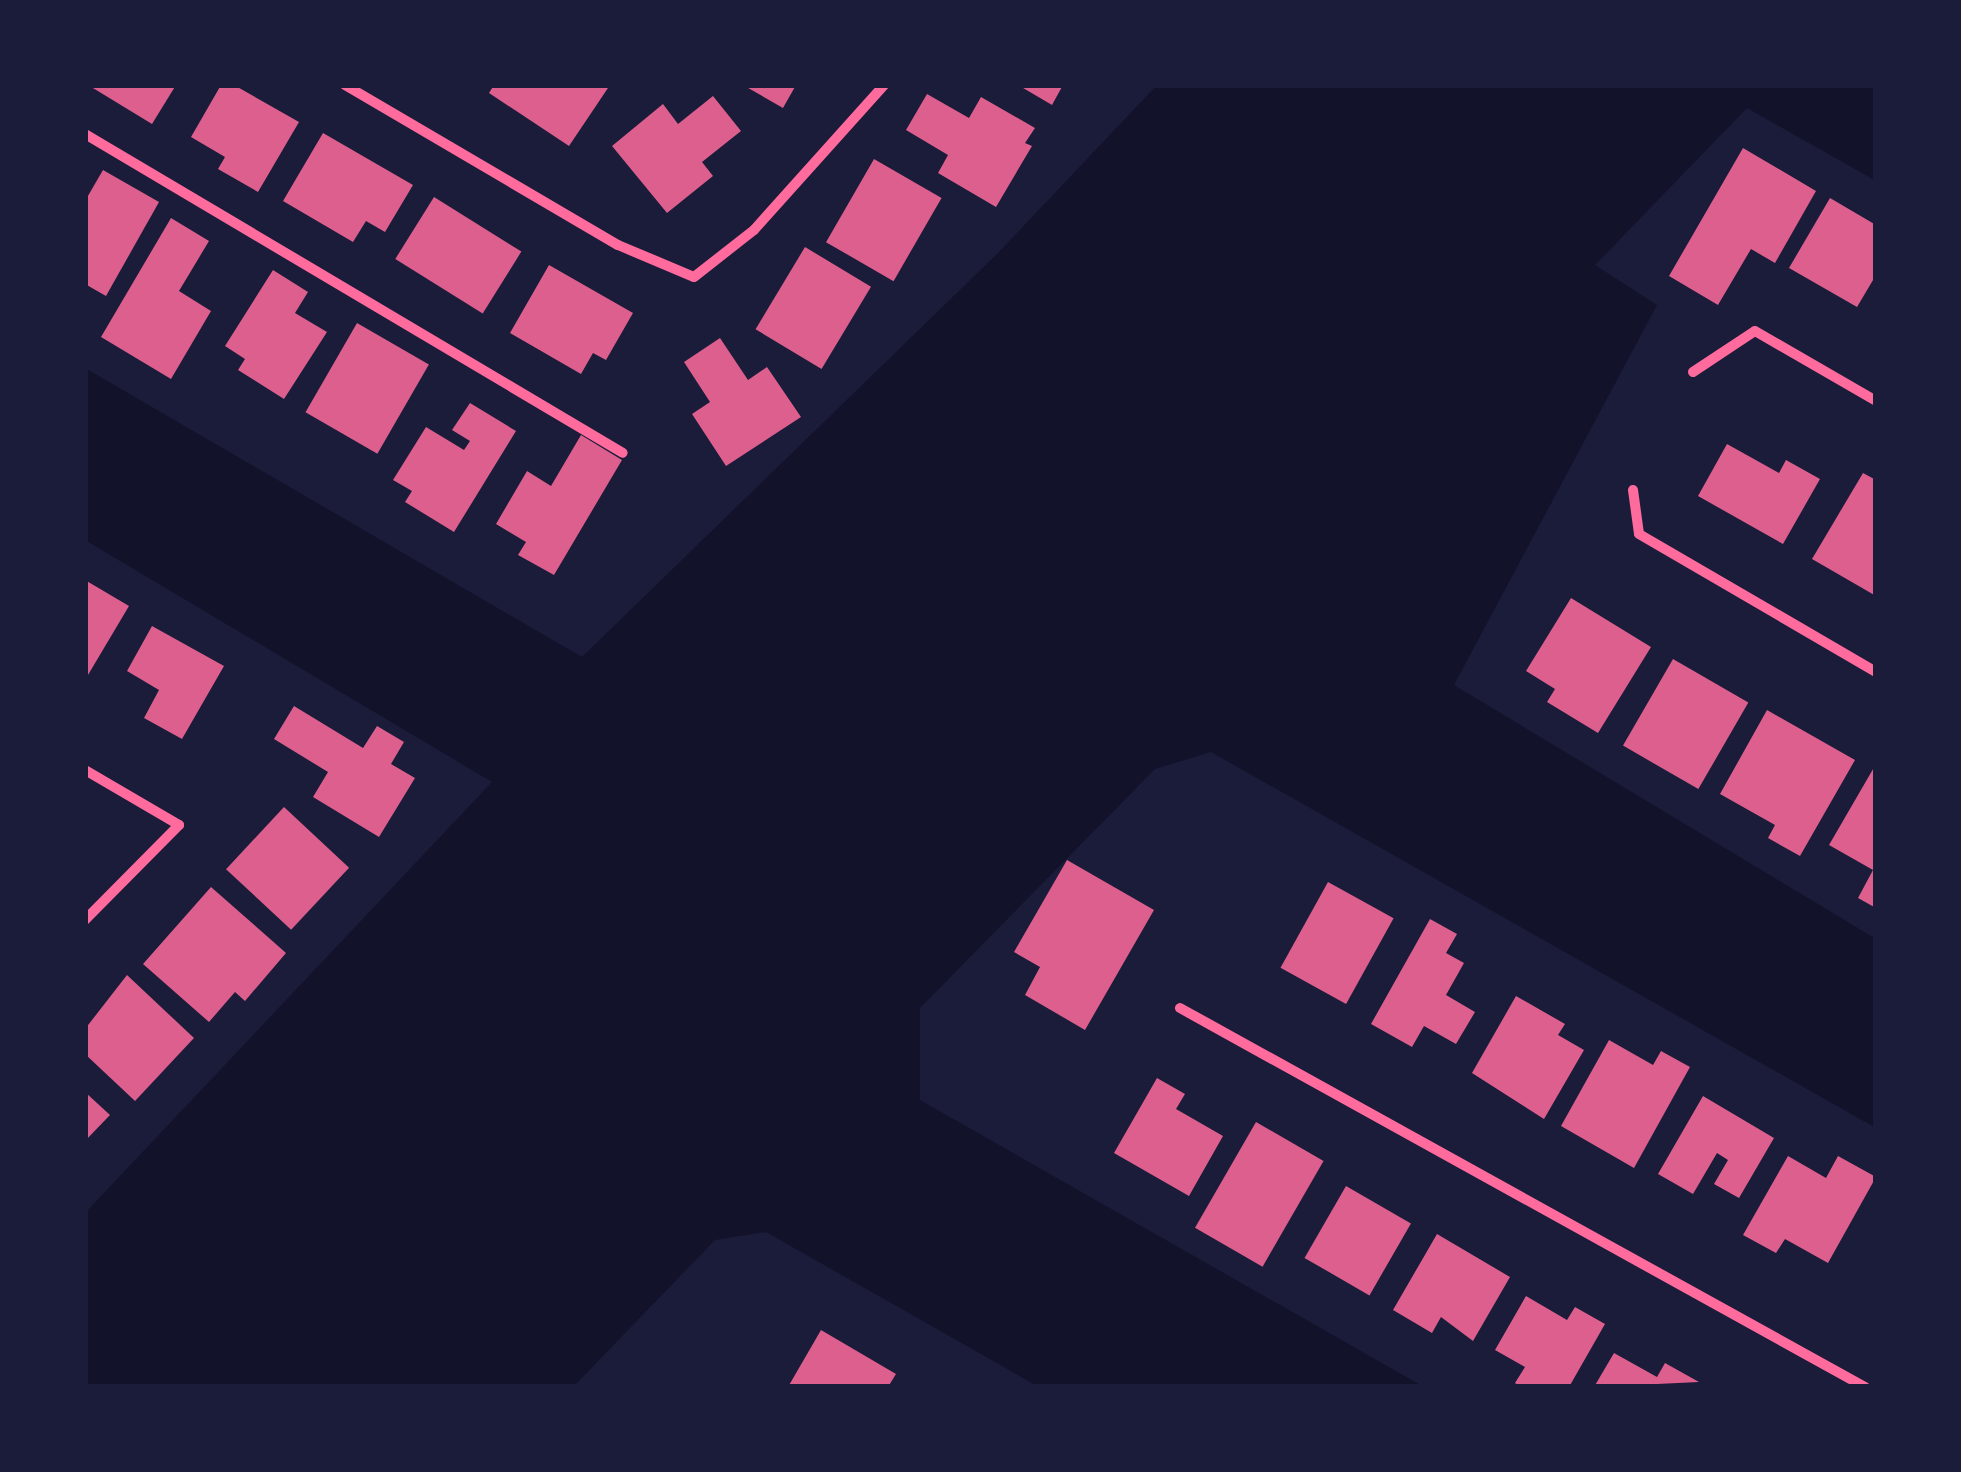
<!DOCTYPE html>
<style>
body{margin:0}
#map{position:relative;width:1961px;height:1472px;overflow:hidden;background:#1b1b3a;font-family:"Space Grotesk",sans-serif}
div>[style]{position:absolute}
.water>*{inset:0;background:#12122b}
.building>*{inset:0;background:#dd5f8e;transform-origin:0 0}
.minor>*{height:10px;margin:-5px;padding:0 5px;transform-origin:5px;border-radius:5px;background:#ff6b9d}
span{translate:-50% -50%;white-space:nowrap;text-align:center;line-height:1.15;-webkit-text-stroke:8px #1b1b3a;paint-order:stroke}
.frame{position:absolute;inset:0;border:88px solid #1b1b3a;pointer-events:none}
</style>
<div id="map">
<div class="water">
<div style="clip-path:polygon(1157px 85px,1876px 85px,1876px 181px,1747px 108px,1595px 265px,1657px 305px,1454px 685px,1876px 939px,1876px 1128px,1211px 752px,1155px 769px,920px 1008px,920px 1100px,1424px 1387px,1039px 1387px,766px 1232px,715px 1240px,573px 1387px,85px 1387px,85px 1213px,492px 782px,85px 540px,85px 368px,582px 657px,999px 252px)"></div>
</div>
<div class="building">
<div style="clip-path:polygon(88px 85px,176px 85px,152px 124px)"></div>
<div style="clip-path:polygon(221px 85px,234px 85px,299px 122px,258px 192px,218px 169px,225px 157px,191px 137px)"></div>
<div style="clip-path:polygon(494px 85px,610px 85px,569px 146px,489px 93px)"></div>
<div style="clip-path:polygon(743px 85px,796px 85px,783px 108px)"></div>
<div style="clip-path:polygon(1018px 85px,1063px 85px,1052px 105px)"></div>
<div style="clip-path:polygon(927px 94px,969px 118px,981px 97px,1035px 128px,1025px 143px,1032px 146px,996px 207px,938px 173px,948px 155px,906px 130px)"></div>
<div style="clip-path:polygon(713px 96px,741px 131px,702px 162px,713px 176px,667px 213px,612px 146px,663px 104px,678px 124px)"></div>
<div style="clip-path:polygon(323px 133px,413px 185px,385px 232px,366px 221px,353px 242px,283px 201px)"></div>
<div style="clip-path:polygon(1743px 148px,1816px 191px,1775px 263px,1751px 249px,1718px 305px,1669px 276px)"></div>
<div style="left:874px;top:159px;width:78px;height:96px;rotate:30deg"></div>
<div style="clip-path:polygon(103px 170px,159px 202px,106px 296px,85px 284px,85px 201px)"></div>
<div style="left:434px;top:197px;width:103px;height:73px;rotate:32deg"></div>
<div style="clip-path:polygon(1830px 198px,1876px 225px,1876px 275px,1857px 307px,1789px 268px)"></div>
<div style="clip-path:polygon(171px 218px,209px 241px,179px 291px,211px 311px,171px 379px,101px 337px)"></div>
<div style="left:805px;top:247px;width:77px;height:96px;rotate:31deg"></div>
<div style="clip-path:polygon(549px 265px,633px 313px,606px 360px,593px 353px,581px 374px,510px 333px)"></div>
<div style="clip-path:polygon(273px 270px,308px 292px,295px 313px,327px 332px,284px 399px,238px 370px,245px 359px,225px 346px)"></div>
<div style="left:357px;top:323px;width:83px;height:103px;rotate:30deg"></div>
<div style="clip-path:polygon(720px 338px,748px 380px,767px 367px,801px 417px,726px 466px,692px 414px,710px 402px,684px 362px)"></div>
<div style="clip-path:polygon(470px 403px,516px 431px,454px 532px,405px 502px,412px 491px,393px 480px,426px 427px,464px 450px,470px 441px,452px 430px)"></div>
<div style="clip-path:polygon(581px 435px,622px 460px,554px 575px,518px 555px,526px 542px,496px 524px,527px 471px,551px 486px)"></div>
<div style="clip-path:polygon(1727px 444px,1779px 473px,1786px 460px,1820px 479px,1783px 544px,1698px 496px)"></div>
<div style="clip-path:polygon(1863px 473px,1876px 480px,1876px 596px,1812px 559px)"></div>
<div style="clip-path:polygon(85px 580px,129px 606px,85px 680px)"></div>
<div style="clip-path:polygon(1571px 598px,1651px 647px,1598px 733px,1547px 702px,1555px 689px,1526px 671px)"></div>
<div style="clip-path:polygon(152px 626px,224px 666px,182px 739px,144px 718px,159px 690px,127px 671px)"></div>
<div style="left:1673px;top:659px;width:87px;height:100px;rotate:30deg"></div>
<div style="clip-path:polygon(294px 706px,363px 748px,377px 726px,404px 742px,391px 764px,415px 778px,379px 837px,313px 797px,328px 772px,274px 739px)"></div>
<div style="clip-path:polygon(1767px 710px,1855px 760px,1800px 856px,1768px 838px,1775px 825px,1720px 794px)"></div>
<div style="clip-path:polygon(1876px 764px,1876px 908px,1858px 898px,1873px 870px,1829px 845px)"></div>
<div style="left:284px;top:807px;width:89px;height:85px;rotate:43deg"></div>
<div style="clip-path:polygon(1067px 860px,1154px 910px,1085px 1030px,1025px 995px,1040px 967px,1014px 952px)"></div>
<div style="left:1328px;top:882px;width:75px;height:98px;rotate:29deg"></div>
<div style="clip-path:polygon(211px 887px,286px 953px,245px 1001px,235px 992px,209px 1022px,143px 964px)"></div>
<div style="clip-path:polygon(1430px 919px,1457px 934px,1446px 953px,1464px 963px,1446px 995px,1475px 1012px,1456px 1044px,1424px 1026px,1412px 1047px,1371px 1024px)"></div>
<div style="clip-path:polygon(127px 975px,194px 1038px,135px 1101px,85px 1054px,85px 1029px)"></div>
<div style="clip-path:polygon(1516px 996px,1565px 1024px,1558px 1035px,1584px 1050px,1544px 1119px,1472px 1073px)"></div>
<div style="clip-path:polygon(1609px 1040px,1653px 1065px,1661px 1051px,1690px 1067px,1634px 1168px,1561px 1126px)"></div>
<div style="clip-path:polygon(1157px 1078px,1185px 1094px,1176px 1109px,1223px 1136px,1189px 1196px,1114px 1153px)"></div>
<div style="clip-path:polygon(85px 1092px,110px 1115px,85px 1141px)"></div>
<div style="clip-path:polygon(1703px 1096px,1774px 1138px,1739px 1198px,1714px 1184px,1728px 1160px,1717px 1153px,1693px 1194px,1658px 1174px)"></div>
<div style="left:1256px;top:1122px;width:78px;height:122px;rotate:30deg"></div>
<div style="clip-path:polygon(1788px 1156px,1826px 1178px,1838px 1156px,1876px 1177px,1828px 1263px,1785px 1239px,1776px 1253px,1743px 1235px)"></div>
<div style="left:1346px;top:1186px;width:75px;height:83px;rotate:30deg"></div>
<div style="clip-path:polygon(1437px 1234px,1510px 1277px,1473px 1341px,1441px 1317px,1432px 1333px,1393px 1310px)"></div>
<div style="clip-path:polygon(1526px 1296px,1567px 1320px,1575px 1307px,1605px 1324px,1569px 1387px,1521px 1387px,1515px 1383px,1525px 1367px,1495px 1350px)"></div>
<div style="clip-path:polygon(821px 1330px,896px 1374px,888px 1387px,788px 1387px)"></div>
<div style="clip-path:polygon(1614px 1353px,1657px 1377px,1665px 1363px,1699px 1382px,1594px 1387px)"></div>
</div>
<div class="minor">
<div style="left:345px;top:85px;width:316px;rotate:30.4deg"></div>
<div style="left:618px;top:245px;width:82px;rotate:22.8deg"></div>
<div style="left:694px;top:277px;width:76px;rotate:-38.1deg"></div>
<div style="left:754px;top:230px;width:195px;rotate:-48.1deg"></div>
<div style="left:85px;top:134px;width:625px;rotate:30.67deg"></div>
<div style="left:1693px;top:372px;width:74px;rotate:-33.5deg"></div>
<div style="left:1755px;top:331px;width:140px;rotate:30deg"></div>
<div style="left:1633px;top:490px;width:44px;rotate:82.2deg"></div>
<div style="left:1639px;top:534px;width:274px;rotate:30.2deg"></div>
<div style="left:85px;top:770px;width:109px;rotate:30.3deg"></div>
<div style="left:179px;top:825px;width:134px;rotate:134.7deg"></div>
<div style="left:1180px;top:1008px;width:783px;rotate:28.96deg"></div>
</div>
<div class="frame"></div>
</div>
